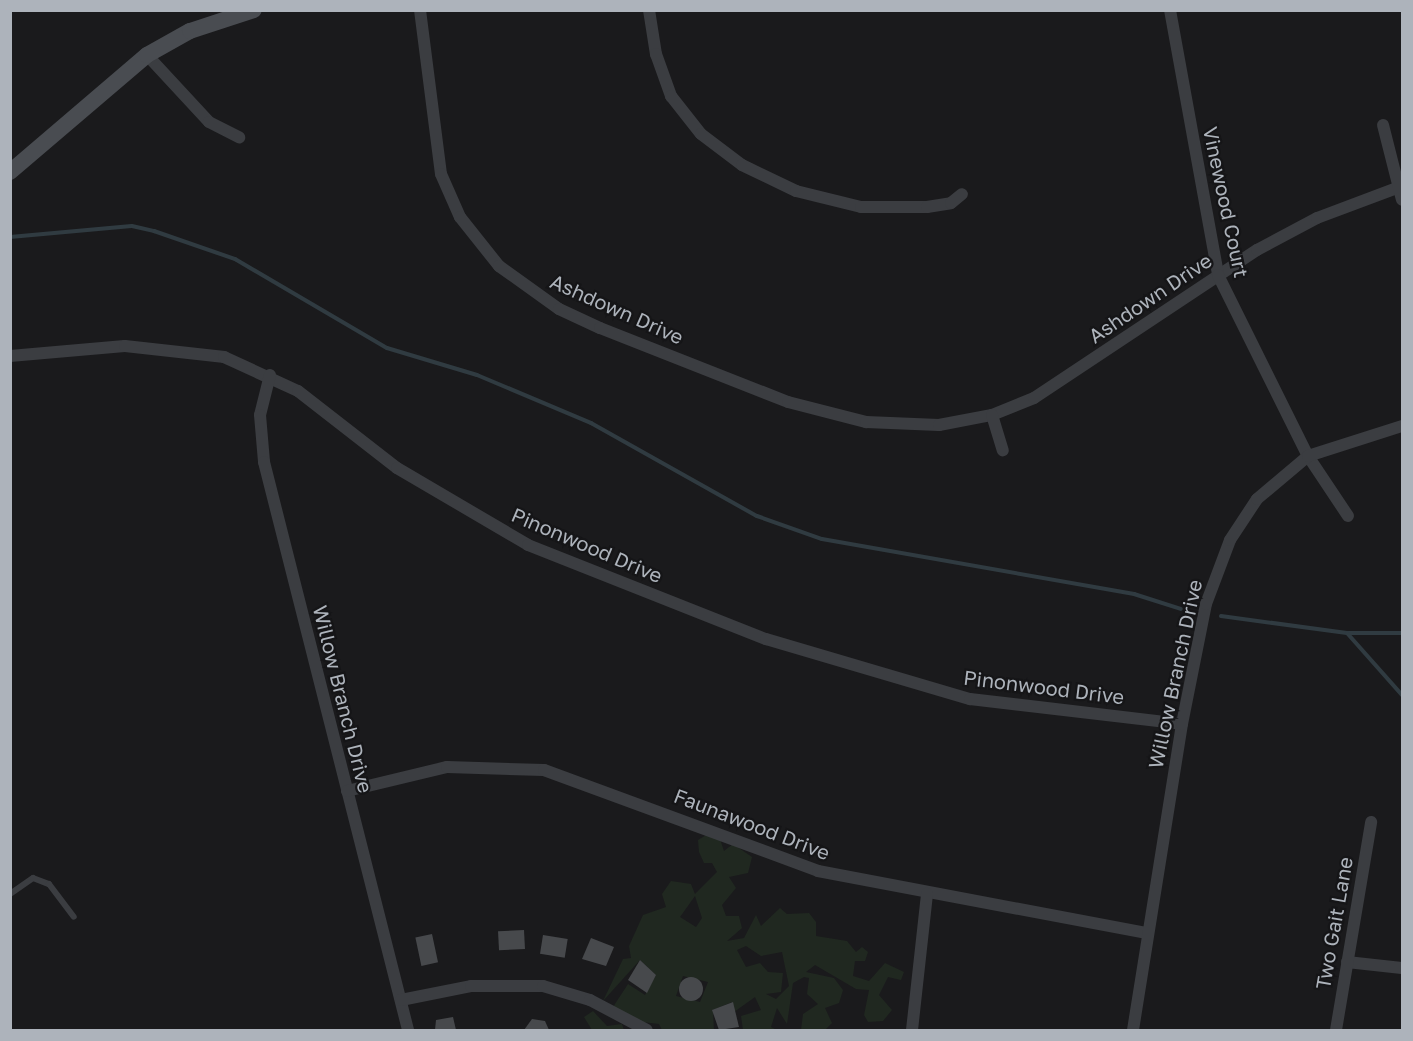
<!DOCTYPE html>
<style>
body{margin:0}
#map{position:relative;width:1413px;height:1041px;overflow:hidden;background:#1a1a1c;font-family:"Golos Text",sans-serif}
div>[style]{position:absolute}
.green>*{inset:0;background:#202820}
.stream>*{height:4px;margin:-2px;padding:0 2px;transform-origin:2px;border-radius:2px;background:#303b41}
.building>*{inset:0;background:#47494c;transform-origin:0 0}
.round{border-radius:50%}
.lane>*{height:6px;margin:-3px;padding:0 3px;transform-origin:3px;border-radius:3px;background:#3b3d41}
.street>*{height:12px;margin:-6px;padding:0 6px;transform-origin:6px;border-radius:6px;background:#3b3d41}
.secondary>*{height:16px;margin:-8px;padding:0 8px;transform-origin:8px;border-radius:8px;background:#494c51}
span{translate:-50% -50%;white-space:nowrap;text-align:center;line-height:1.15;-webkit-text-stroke:4.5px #151517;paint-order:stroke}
.street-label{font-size:20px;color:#adb3bb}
.frame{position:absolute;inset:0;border:12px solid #adb3bb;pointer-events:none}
</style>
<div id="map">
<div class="green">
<div style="clip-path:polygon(evenodd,708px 834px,720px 839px,724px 851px,733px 844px,752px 857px,748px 873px,729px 877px,736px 888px,722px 905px,726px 916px,739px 916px,742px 928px,727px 941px,744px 938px,756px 915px,761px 926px,780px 908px,787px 914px,809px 913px,816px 922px,816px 936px,847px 941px,856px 952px,862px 947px,868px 952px,865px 961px,855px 961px,853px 976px,869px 981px,885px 963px,904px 972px,901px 980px,888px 977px,879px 995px,892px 1010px,883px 1021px,868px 1022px,864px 1015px,869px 990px,856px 989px,815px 965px,806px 972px,834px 978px,843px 990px,839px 1003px,825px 1008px,832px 1023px,825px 1030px,801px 1030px,803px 1014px,818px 1004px,807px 994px,809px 978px,804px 977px,793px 983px,787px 1024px,777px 1008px,771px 1027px,777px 1030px,743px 1030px,741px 1016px,761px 1010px,755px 997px,734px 1012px,732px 1002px,713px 1010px,714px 1030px,662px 1030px,659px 1024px,642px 1022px,613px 1007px,628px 984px,645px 995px,656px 975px,640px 960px,603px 1001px,623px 959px,631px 958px,629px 946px,643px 915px,666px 907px,662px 894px,671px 881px,691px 884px,695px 894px,717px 872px,712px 863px,704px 863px,699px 852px,698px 840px,708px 834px,695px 896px,702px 918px,696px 927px,680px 917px,695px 896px,708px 834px,746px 946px,761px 956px,782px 952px,789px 986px,776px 999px,766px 994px,781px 992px,783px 973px,768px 972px,760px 963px,746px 967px,737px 950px,746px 946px,708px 834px,683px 976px,708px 982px,700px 1002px,676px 996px,683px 976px)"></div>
<div style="clip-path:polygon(593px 1011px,607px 1026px,622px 1024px,624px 1030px,592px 1030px,584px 1017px)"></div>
</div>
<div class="stream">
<div style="left:10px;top:237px;width:122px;rotate:-5.2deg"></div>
<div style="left:132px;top:226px;width:23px;rotate:13deg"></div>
<div style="left:154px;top:231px;width:86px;rotate:19.1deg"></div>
<div style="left:235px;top:259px;width:176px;rotate:30.4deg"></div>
<div style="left:387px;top:348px;width:94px;rotate:16.7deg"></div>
<div style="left:477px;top:375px;width:124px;rotate:22.8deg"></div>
<div style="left:591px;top:423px;width:190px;rotate:29.3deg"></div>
<div style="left:757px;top:516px;width:69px;rotate:19.5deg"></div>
<div style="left:822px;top:539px;width:317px;rotate:10deg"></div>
<div style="left:1134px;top:594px;width:49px;rotate:17.7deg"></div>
<div style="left:1221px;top:616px;width:127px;rotate:7.7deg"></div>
<div style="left:1347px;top:633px;width:55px"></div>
<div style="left:1347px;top:633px;width:83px;rotate:48.4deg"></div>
</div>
<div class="building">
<div style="left:524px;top:930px;width:19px;height:26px;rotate:87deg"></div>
<div style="left:432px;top:934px;width:29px;height:17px;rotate:78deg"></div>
<div style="left:543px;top:935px;width:25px;height:19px;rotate:9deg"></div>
<div style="clip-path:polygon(591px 938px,614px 947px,606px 966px,582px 959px)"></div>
<div style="clip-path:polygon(640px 960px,656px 975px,647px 993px,628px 980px)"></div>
<div class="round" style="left:679px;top:977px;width:24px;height:24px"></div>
<div style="clip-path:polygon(733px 1002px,739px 1027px,719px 1030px,712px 1010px)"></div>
<div style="clip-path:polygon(453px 1017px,456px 1030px,435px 1030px,436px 1020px)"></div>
<div style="clip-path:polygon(532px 1019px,545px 1021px,549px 1030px,524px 1030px)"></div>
</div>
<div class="lane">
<div style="left:10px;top:894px;width:28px;rotate:-35deg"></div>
<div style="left:33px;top:878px;width:17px;rotate:21deg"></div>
<div style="left:49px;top:884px;width:41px;rotate:52.9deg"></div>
</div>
<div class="street">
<div style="left:420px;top:10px;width:165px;rotate:82.7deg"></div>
<div style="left:441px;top:174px;width:47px;rotate:66.2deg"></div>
<div style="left:460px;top:217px;width:63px;rotate:51.5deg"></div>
<div style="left:499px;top:266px;width:74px;rotate:35.6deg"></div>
<div style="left:559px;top:309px;width:45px;rotate:24.9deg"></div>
<div style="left:600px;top:328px;width:202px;rotate:21.5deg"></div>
<div style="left:788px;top:402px;width:81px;rotate:14.4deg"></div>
<div style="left:866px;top:422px;width:73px;rotate:2.4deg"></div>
<div style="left:939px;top:425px;width:54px;rotate:-10.7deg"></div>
<div style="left:992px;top:415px;width:45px;rotate:-22deg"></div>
<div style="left:1034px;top:398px;width:268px;rotate:-33.6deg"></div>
<div style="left:1257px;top:250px;width:68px;rotate:-28.1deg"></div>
<div style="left:1317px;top:218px;width:85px;rotate:-20.6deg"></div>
<div style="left:649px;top:10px;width:45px;rotate:81deg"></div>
<div style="left:656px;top:54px;width:45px;rotate:70.3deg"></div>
<div style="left:671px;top:96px;width:48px;rotate:51.7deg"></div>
<div style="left:701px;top:134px;width:51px;rotate:37.1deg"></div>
<div style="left:742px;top:165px;width:60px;rotate:25.7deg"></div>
<div style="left:796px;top:191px;width:67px;rotate:13.8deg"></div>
<div style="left:861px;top:207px;width:66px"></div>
<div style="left:927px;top:207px;width:24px;rotate:-9deg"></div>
<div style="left:951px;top:203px;width:14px;rotate:-39deg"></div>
<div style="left:1170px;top:10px;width:269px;rotate:79.7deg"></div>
<div style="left:1218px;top:275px;width:202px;rotate:63.6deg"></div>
<div style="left:1308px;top:456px;width:72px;rotate:56.3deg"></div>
<div style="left:147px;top:55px;width:91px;rotate:47.2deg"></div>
<div style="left:209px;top:122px;width:34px;rotate:27deg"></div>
<div style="left:1383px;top:125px;width:77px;rotate:75.8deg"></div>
<div style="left:10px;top:356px;width:115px;rotate:-5deg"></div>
<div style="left:125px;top:346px;width:100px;rotate:6.3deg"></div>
<div style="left:224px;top:357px;width:81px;rotate:24.7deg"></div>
<div style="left:298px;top:391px;width:125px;rotate:37.9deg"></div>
<div style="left:397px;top:468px;width:152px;rotate:30.4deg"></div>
<div style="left:528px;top:545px;width:256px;rotate:21.6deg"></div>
<div style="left:766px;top:639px;width:213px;rotate:16.4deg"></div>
<div style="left:970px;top:699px;width:213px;rotate:6.7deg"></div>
<div style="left:270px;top:375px;width:41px;rotate:104deg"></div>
<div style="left:260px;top:415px;width:47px;rotate:85.1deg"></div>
<div style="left:264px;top:462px;width:586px;rotate:75.77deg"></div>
<div style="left:992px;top:415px;width:37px;rotate:73deg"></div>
<div style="left:347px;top:791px;width:103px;rotate:-13.5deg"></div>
<div style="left:447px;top:767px;width:97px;rotate:1.8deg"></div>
<div style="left:544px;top:770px;width:292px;rotate:20.2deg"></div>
<div style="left:818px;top:871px;width:335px;rotate:10.7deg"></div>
<div style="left:1347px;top:962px;width:55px;rotate:6.2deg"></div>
<div style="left:401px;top:1000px;width:71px;rotate:-11.3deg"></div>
<div style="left:471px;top:986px;width:72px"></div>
<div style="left:543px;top:986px;width:49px;rotate:16.6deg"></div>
<div style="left:590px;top:1000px;width:64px;rotate:27.8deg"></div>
<div style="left:912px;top:1030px;width:137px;rotate:-83.7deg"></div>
<div style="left:1133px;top:1030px;width:310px;rotate:-80.9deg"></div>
<div style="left:1182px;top:724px;width:122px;rotate:-78.7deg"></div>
<div style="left:1206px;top:604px;width:68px;rotate:-69.4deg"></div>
<div style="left:1230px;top:540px;width:49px;rotate:-56.6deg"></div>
<div style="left:1257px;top:499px;width:67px;rotate:-40.1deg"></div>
<div style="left:1308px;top:456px;width:99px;rotate:-17.7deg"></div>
<div style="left:1336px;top:1030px;width:211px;rotate:-80.4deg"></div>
</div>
<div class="secondary">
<div style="left:10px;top:172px;width:180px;rotate:-40.5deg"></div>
<div style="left:147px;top:55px;width:49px;rotate:-29.2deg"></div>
<div style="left:190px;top:31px;width:67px;rotate:-18.2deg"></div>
</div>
<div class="street-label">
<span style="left:1226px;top:202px;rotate:78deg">Vinewood Court</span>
<span style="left:1150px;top:298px;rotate:-34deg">Ashdown Drive</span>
<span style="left:617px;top:309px;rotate:24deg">Ashdown Drive</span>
<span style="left:587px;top:545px;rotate:23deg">Pinonwood Drive</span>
<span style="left:1175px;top:674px;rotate:-78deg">Willow Branch Drive</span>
<span style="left:1044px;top:687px;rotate:7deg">Pinonwood Drive</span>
<span style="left:343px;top:699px;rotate:76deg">Willow Branch Drive</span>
<span style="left:752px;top:824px;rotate:21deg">Faunawood Drive</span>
<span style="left:1334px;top:923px;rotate:-80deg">Two Gait Lane</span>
</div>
<div class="frame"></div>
</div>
